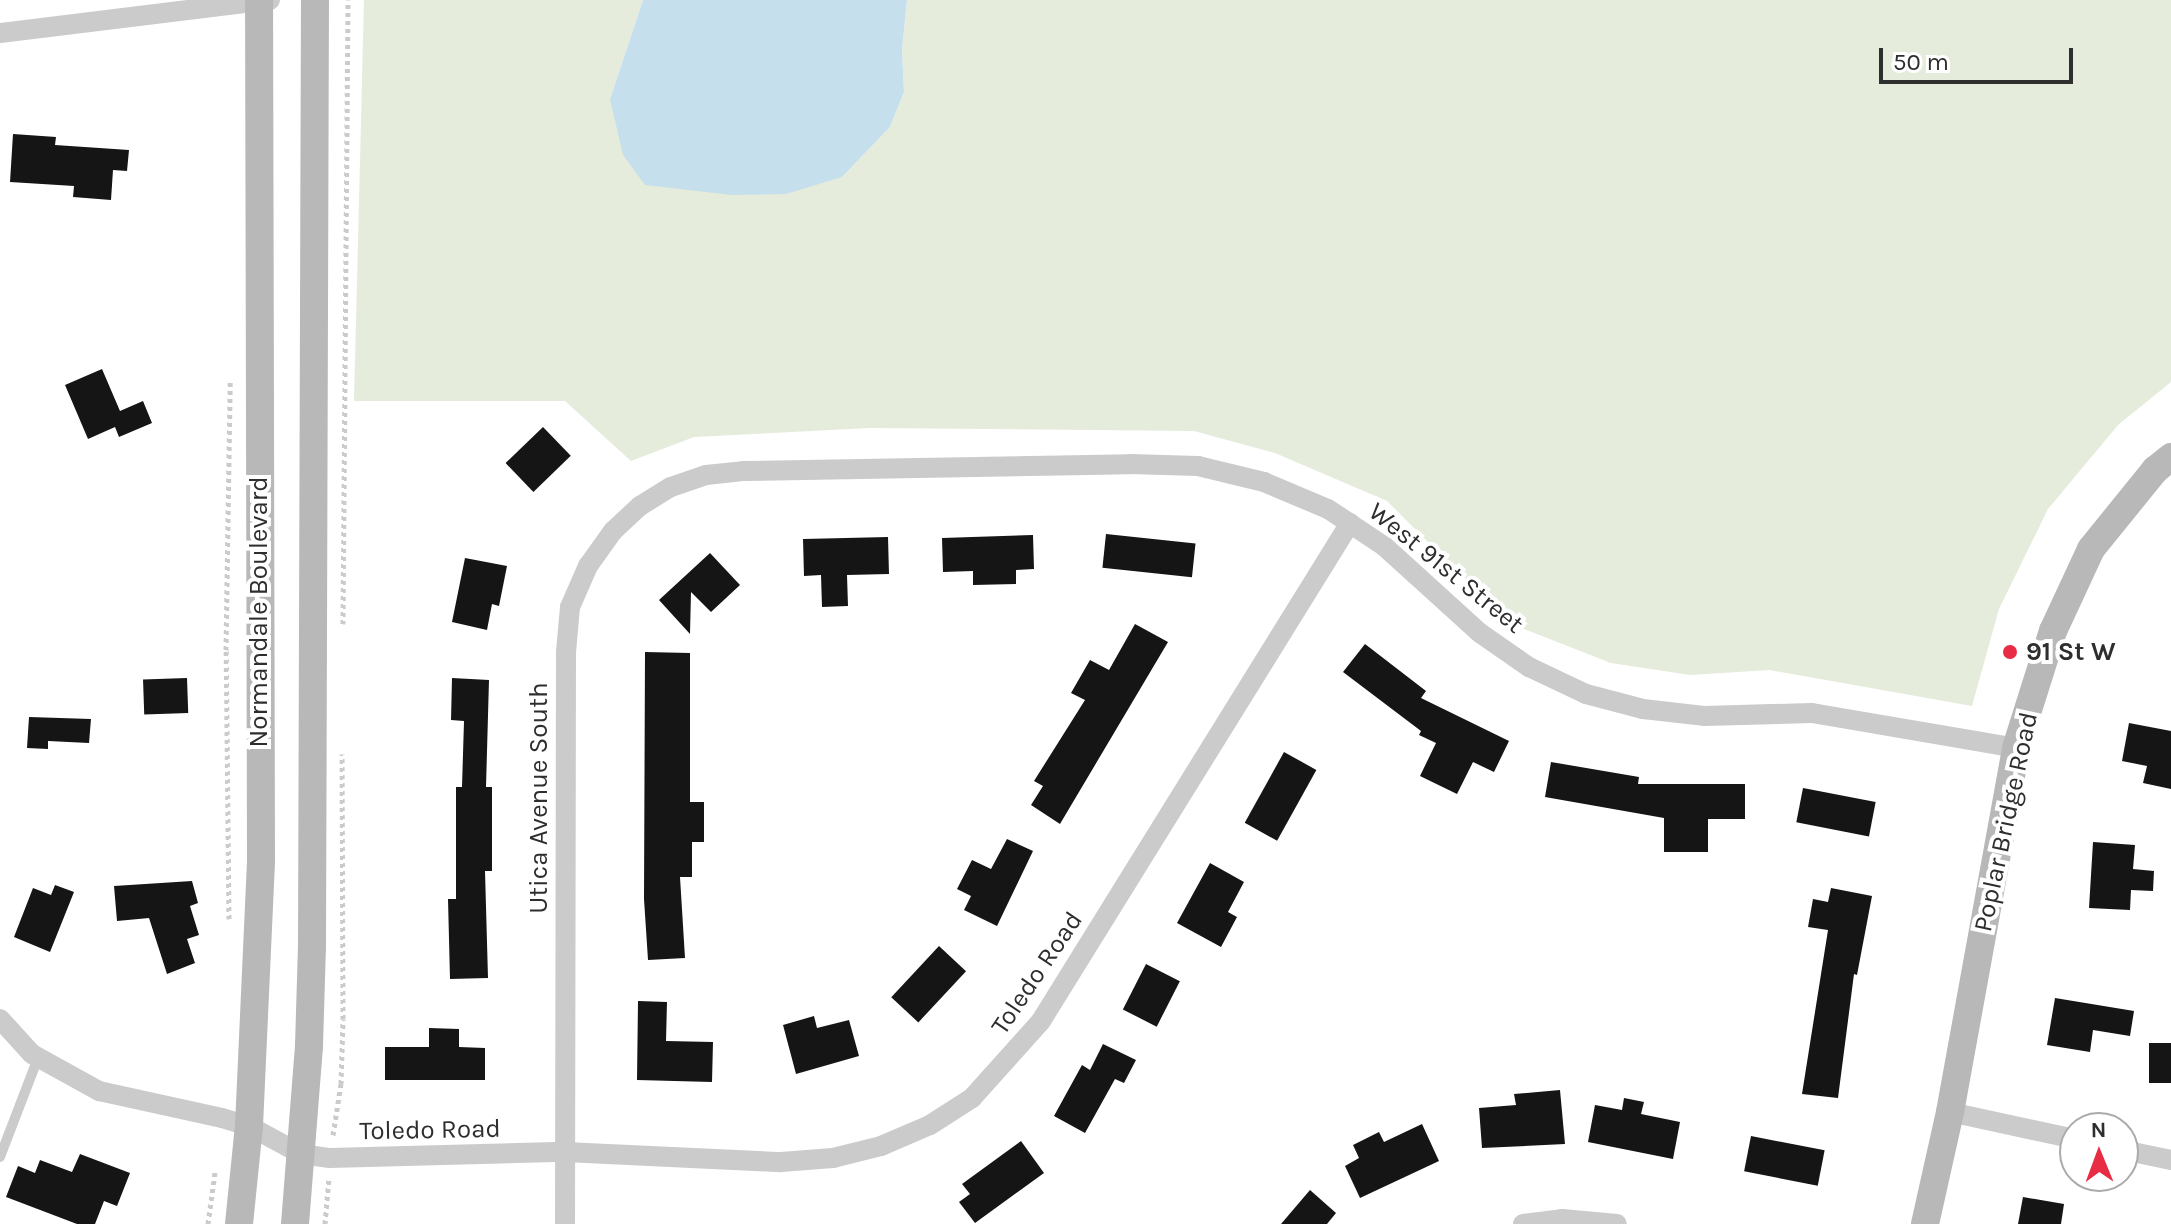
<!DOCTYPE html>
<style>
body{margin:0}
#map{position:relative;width:2171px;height:1224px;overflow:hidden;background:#fff;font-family:Karla,sans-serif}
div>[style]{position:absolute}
.green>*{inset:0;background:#e5ecdb}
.water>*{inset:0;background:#c6dfec}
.building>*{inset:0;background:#151515;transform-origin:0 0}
.path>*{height:5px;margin-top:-2.5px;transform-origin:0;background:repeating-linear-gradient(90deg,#cbcbcb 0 4px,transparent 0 8px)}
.lane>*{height:10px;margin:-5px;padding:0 5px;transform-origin:5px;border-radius:5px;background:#cbcbcb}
.street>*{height:20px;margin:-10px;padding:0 10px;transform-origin:10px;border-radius:10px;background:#cbcbcb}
.secondary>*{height:28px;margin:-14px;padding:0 14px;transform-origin:14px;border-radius:14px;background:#b8b8b8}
.dots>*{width:22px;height:22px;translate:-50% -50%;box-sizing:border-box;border:4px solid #fff;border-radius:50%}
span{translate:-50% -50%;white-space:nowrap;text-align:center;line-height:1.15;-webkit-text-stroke:8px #fff;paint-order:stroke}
.street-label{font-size:26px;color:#2e2e2e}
.poi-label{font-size:26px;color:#2e2e2e;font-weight:700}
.left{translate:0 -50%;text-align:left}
.north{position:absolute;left:2059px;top:1112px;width:80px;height:80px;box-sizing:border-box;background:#fff;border:2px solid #ababab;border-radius:50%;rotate:359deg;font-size:22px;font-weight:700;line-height:32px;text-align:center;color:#2e2e2e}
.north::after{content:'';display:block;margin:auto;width:28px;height:36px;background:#e82c44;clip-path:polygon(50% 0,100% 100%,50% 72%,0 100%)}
.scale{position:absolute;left:1879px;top:48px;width:194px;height:36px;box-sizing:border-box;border:4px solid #2e2e2e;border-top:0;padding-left:10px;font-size:24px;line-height:28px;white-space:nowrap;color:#2e2e2e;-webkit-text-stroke:6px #fff;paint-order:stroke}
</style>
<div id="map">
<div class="green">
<div style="clip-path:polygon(364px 0,643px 0,610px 99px,842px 177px,890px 127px,904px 92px,902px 50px,907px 0,2171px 0,2171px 382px,2118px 425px,2048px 509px,1999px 609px,1972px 706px,1769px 670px,1690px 675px,1611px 663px,1524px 629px,1461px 575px,1387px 501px,1275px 453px,1194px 431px,870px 428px,694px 437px,631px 461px,565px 401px,354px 401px)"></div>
</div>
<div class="water">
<div style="clip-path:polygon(643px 0,907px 0,902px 50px,904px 92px,890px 127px,842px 177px,786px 194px,732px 195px,645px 185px,623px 155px,610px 99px)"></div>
</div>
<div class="building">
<div style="clip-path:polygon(13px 134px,56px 137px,55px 145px,129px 150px,127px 171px,113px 170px,111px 200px,73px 197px,74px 186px,10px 182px)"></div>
<div style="clip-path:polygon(102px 369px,120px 411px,143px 401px,152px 423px,119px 437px,115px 427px,88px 439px,65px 385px)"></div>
<div style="left:543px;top:427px;width:40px;height:52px;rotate:46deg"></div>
<div style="left:1106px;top:534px;width:90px;height:34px;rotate:6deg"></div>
<div style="clip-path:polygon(1033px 535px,1034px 569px,1016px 570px,1016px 584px,973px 585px,973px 571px,943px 572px,942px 538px)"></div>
<div style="clip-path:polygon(888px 537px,889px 574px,847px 575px,848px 606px,822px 607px,821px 575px,804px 576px,803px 539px)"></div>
<div style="clip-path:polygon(710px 553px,740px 585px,711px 612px,691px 592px,690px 634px,659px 600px)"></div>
<div style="clip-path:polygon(465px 558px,507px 566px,499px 606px,492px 604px,487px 630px,452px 622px)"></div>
<div style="clip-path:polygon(1135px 624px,1168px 642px,1060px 824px,1031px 805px,1043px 786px,1034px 781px,1085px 700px,1071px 693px,1090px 660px,1109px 670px)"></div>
<div style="clip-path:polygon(1365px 644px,1426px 691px,1421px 698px,1509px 741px,1494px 772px,1473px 762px,1457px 794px,1420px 776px,1436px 743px,1419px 735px,1421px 731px,1343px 672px)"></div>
<div style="clip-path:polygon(645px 652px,690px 653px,690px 802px,704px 802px,704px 842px,692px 842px,692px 877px,680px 877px,685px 958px,648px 960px,644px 899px)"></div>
<div style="left:187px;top:678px;width:35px;height:44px;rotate:88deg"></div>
<div style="clip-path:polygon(452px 678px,489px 680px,486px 787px,492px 787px,492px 871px,485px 871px,488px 978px,450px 979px,448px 899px,456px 899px,456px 787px,462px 787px,464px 721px,451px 720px)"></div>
<div style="clip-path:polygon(29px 717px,91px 719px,89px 743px,48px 741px,48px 749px,27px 748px)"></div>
<div style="clip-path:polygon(2129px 723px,2171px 731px,2171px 789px,2143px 783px,2147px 766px,2122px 761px)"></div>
<div style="left:1284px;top:752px;width:37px;height:81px;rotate:29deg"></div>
<div style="clip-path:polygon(1551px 762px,1639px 777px,1638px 784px,1745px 784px,1745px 819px,1708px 819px,1708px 852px,1664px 852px,1664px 818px,1545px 797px)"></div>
<div style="left:1803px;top:788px;width:74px;height:35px;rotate:11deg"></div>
<div style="clip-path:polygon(1007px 839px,1033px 851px,997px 926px,964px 910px,971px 896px,957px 889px,972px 860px,991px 869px)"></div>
<div style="clip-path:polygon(2093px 842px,2135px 845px,2133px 869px,2154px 871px,2153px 891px,2131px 890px,2130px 910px,2089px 908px)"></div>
<div style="clip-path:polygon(1210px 863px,1244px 882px,1228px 912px,1237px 917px,1221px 947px,1177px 923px)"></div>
<div style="clip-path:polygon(192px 881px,198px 903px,190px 906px,199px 935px,187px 939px,195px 963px,167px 974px,149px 918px,117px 921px,114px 886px)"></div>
<div style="clip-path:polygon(55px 885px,74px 892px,50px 952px,14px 937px,33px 888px,51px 895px)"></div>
<div style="clip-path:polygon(1831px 888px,1872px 896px,1857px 975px,1854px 974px,1838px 1098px,1802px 1094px,1828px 930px,1808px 927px,1813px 899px,1828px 902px)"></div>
<div style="left:939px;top:946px;width:37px;height:70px;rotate:43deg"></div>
<div style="left:1146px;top:964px;width:38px;height:51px;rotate:27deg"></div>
<div style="clip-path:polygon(2055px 998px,2134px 1011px,2130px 1036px,2093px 1030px,2090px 1052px,2047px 1045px)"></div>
<div style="clip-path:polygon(638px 1001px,667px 1002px,666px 1041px,713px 1042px,712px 1082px,637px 1080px)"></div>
<div style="clip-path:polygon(814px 1016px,817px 1028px,849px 1020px,859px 1056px,796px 1074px,783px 1025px)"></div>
<div style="clip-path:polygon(429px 1028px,459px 1029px,459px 1047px,485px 1048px,485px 1080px,385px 1080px,385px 1047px,429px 1047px)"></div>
<div style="left:2171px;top:1043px;width:40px;height:22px;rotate:90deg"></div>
<div style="clip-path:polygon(1103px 1044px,1136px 1060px,1124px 1083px,1115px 1079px,1085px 1133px,1054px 1116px,1082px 1065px,1090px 1070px)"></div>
<div style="clip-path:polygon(1560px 1090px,1565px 1144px,1482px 1148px,1479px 1108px,1516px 1105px,1514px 1094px)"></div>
<div style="clip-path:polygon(1624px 1098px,1644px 1102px,1641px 1114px,1680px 1122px,1673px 1159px,1588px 1142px,1595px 1105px,1622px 1110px)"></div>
<div style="clip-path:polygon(1422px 1124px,1439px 1161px,1360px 1198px,1345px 1166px,1359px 1158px,1353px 1145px,1379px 1132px,1384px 1142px)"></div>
<div style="left:1751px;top:1136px;width:75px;height:36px;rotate:11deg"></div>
<div style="clip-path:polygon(1021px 1141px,1044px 1173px,975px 1223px,959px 1202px,970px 1194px,962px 1184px)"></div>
<div style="clip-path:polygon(80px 1154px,130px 1173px,117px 1206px,104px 1201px,95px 1224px,77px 1224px,6px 1197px,18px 1166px,35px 1173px,40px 1160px,72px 1172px)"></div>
<div style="clip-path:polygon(1310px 1190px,1336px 1213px,1327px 1224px,1281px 1224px)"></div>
<div style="clip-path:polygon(2023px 1197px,2064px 1204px,2061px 1224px,2018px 1224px)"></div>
</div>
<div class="path">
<div style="left:343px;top:624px;width:624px;rotate:-89.54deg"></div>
<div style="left:229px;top:919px;width:269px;rotate:-90.6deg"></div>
<div style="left:226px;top:650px;width:269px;rotate:-89.1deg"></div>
<div style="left:333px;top:1135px;width:52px;rotate:-81.1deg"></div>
<div style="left:341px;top:1084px;width:65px;rotate:-88.2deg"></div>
<div style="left:343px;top:1019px;width:265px;rotate:-90.2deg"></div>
<div style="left:208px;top:1224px;width:52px;rotate:-82.3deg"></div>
<div style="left:325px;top:1224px;width:47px;rotate:-85.1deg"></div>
</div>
<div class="lane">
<div style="left:0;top:1157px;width:106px;rotate:-69deg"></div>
</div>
<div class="street">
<div style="left:0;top:33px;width:272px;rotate:-7deg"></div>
<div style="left:0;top:1019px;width:47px;rotate:47.6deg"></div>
<div style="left:32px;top:1054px;width:77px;rotate:28.9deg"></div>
<div style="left:99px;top:1091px;width:126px;rotate:12.4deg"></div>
<div style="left:222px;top:1118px;width:28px;rotate:17deg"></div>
<div style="left:249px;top:1126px;width:59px;rotate:28.3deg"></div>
<div style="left:301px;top:1154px;width:29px;rotate:8deg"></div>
<div style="left:330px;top:1158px;width:235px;rotate:-1.5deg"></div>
<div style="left:565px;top:1152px;width:216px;rotate:2.7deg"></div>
<div style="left:781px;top:1162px;width:52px;rotate:-4.4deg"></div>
<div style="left:833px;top:1158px;width:49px;rotate:-14deg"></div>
<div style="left:881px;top:1146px;width:53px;rotate:-23.2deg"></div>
<div style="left:930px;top:1125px;width:50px;rotate:-32.7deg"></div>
<div style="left:972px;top:1098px;width:103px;rotate:-48.1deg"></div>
<div style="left:1041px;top:1021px;width:586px;rotate:-58.18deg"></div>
<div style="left:1950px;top:1112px;width:128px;rotate:12.2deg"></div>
<div style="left:2123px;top:1150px;width:49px;rotate:11.8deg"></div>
<div style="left:565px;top:1224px;width:572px;rotate:-89.9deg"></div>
<div style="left:566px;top:652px;width:45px;rotate:-84.9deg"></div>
<div style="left:570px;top:607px;width:45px;rotate:-66.3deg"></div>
<div style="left:588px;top:566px;width:43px;rotate:-54.5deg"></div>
<div style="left:613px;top:531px;width:37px;rotate:-43deg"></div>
<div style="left:640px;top:506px;width:36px;rotate:-32deg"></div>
<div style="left:671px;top:487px;width:37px;rotate:-19deg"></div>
<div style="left:706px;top:475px;width:37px;rotate:-6deg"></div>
<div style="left:743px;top:471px;width:387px;rotate:-1deg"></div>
<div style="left:1130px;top:464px;width:68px;rotate:1.7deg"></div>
<div style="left:1198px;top:466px;width:68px;rotate:13.6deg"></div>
<div style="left:1264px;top:482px;width:69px;rotate:22.9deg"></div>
<div style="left:1328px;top:509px;width:67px;rotate:33.5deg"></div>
<div style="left:1384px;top:546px;width:130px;rotate:42.2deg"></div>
<div style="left:1480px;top:633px;width:60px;rotate:34.8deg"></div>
<div style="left:1529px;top:667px;width:63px;rotate:25.3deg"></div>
<div style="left:1586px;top:694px;width:59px;rotate:14.7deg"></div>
<div style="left:1643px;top:709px;width:61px;rotate:6.5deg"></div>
<div style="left:1704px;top:716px;width:108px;rotate:-1.6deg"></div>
<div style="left:1812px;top:713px;width:207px;rotate:9.7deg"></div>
<div style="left:1523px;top:1224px;width:39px;rotate:-7deg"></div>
<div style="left:1562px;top:1219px;width:55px;rotate:5.2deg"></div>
</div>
<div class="secondary">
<div style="left:239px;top:1224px;width:99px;rotate:-84.2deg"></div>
<div style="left:249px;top:1126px;width:266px;rotate:-87.4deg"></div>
<div style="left:261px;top:860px;width:860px;rotate:-90.13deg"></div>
<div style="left:295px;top:1224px;width:179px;rotate:-85.5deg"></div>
<div style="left:309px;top:1046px;width:99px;rotate:-88.3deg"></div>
<div style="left:312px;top:947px;width:947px;rotate:-89.82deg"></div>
<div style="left:1925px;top:1224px;width:115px;rotate:-77.4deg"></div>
<div style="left:1950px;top:1112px;width:370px;rotate:-79.7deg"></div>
<div style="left:2016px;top:748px;width:123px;rotate:-72.5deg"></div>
<div style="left:2053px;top:631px;width:90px;rotate:-65.1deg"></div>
<div style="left:2091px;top:549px;width:102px;rotate:-51deg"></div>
<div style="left:2155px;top:470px;width:21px;rotate:-39deg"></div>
</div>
<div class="dots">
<div style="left:2010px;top:652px;background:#e82c44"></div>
</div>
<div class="street-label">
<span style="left:1446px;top:568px;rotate:39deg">West 91st Street</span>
<span style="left:259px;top:612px;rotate:-90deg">Normandale Boulevard</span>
<span style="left:539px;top:798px;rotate:-90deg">Utica Avenue South</span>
<span style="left:2006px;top:822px;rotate:-78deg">Poplar Bridge Road</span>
<span style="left:1037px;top:973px;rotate:-56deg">Toledo Road</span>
<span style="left:430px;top:1130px;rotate:-1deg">Toledo Road</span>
</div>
<div class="poi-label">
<span class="left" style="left:2026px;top:652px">91 St W</span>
</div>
<div class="north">N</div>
<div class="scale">50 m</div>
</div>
